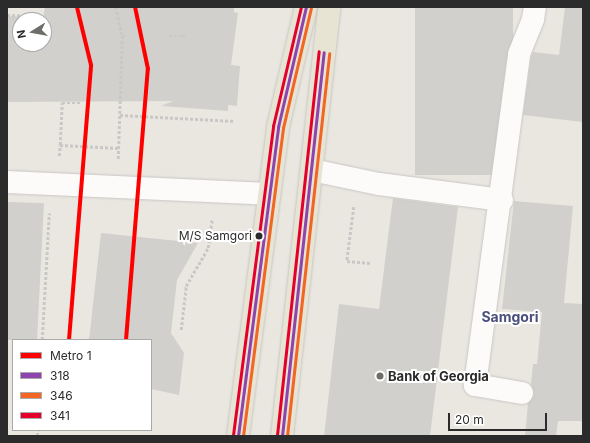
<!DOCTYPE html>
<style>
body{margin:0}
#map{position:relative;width:590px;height:443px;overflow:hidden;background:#eae7e0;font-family:Inter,sans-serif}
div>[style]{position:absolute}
.building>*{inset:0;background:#d2d0cc;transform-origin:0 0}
.path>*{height:2.5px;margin-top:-1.25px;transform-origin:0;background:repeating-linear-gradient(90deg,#c8c8c7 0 3px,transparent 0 5px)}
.roads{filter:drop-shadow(0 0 1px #c7c6c5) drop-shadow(0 0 1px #c7c6c5)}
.minor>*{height:22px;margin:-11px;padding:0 11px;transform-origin:11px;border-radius:11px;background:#fcfbfa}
.major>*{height:22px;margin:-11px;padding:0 11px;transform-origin:11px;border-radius:11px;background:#e7e4d4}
.bus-1>*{height:3px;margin:-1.5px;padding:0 1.5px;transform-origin:1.5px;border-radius:1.5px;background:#8e44ad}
.bus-2>*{height:3px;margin:-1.5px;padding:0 1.5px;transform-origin:1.5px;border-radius:1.5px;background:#f26522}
.bus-3>*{height:3px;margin:-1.5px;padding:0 1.5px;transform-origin:1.5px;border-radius:1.5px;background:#e4002b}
.metro-1>*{height:4px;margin:-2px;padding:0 2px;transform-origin:2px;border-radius:2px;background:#f00}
.dots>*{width:11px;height:11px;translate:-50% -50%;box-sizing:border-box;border:2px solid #fff;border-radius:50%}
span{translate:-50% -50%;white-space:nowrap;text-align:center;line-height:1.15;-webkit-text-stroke:4px #fff;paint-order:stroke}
.bus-label{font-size:12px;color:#2b2b2b}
.right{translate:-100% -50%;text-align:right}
.poi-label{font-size:13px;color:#2b2b2b;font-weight:700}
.left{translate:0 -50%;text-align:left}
.neighbourhood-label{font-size:14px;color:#4b4f7c;font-weight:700}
.frame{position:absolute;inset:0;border:8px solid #2b2b2b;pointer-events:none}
.legend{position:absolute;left:12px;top:339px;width:140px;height:92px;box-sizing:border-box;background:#fff;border:1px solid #aaa;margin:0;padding:5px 7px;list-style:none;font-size:12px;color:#2b2b2b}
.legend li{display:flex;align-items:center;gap:8px;height:20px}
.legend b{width:20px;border:1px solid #aaa}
.north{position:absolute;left:12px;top:12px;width:40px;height:40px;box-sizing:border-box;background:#fff;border:1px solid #aaa;border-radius:50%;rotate:259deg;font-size:11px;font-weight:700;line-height:16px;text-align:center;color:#2b2b2b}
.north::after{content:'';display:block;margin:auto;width:14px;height:18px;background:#6e6d6a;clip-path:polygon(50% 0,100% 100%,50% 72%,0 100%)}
.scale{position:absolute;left:448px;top:413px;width:99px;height:18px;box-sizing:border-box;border:2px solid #2b2b2b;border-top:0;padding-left:5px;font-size:12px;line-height:14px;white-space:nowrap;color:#2b2b2b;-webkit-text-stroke:3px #fff;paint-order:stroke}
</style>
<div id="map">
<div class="building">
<div style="clip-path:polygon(evenodd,45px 7px,234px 7px,234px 12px,238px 13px,231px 65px,240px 66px,237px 106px,228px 105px,228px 111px,161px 106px,173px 101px,7px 102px,7px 16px,43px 18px,45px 7px,20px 20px,44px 20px,44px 44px,20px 44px,20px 20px)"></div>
<div style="left:415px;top:7px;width:98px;height:168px"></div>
<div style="clip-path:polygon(565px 7px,583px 7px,583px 122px,523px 115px,531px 57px,533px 52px,559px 55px)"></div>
<div style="clip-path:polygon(393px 198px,458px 207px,430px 436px,324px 436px,339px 304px,379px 309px)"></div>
<div style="clip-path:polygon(514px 201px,573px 206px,564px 303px,583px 304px,583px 421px,558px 421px,556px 436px,525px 436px,528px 403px,534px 395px,531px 384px,533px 364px,537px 364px,542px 312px,502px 309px)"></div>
<div style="clip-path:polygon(7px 202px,44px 203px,37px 340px,7px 340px)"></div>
<div style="clip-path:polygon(101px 233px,198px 243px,177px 280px,171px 333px,184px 353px,179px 395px,151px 389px,151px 340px,89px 340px)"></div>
</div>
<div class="path">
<div style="left:116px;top:7px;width:30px;rotate:78deg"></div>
<div style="left:7px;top:15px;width:33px;rotate:2deg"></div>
<div style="left:169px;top:36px;width:14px"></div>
<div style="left:183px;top:36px;width:2px;rotate:-63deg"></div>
<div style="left:120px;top:115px;width:115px;rotate:3deg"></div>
<div style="left:60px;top:145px;width:42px;rotate:-87.3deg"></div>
<div style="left:62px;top:103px;width:19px"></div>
<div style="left:59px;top:156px;width:11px;rotate:-85deg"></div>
<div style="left:60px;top:145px;width:58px;rotate:3deg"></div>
<div style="left:118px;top:159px;width:123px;rotate:-88.1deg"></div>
<div style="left:122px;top:36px;width:3px"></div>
<div style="left:354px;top:207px;width:54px;rotate:97.4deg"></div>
<div style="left:347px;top:261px;width:23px;rotate:5deg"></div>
<div style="left:181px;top:330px;width:44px;rotate:-83.5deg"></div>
<div style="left:186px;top:286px;width:44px;rotate:-59.9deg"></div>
<div style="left:208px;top:248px;width:29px;rotate:-82deg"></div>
<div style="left:42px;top:340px;width:127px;rotate:-86.8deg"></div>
<div style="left:37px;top:436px;width:6px;rotate:-81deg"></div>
</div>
<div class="roads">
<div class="minor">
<div style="left:312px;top:170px;width:68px;rotate:11.8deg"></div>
<div style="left:379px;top:184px;width:124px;rotate:7.4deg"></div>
<div style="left:7px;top:182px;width:262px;rotate:2.6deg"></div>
<div style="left:522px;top:393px;width:48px;rotate:-170.3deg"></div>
<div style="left:475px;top:385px;width:334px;rotate:-82.4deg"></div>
<div style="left:519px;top:54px;width:38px;rotate:-68deg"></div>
<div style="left:533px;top:19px;width:12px;rotate:-81deg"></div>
</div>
<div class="major">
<div style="left:238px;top:436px;width:312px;rotate:-82.6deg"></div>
<div style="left:278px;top:127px;width:123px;rotate:-76.9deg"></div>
<div style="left:282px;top:436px;width:432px;rotate:-83.7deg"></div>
</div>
</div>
<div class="bus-1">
<div style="left:238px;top:436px;width:312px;rotate:-82.6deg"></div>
<div style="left:278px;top:127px;width:123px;rotate:-76.9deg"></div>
<div style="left:282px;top:436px;width:386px;rotate:-83.8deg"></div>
</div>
<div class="bus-2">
<div style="left:243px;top:436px;width:311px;rotate:-82.6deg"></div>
<div style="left:283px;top:128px;width:123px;rotate:-76.9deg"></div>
<div style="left:287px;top:436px;width:385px;rotate:-83.7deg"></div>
</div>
<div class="bus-3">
<div style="left:233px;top:435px;width:312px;rotate:-82.6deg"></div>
<div style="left:273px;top:126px;width:122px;rotate:-76.8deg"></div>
<div style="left:277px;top:435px;width:386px;rotate:-83.8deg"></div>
</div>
<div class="metro-1">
<div style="left:69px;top:340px;width:276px;rotate:-85.4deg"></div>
<div style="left:91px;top:65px;width:60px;rotate:-103.6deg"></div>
<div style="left:126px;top:340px;width:272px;rotate:-85.4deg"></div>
<div style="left:148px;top:69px;width:63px;rotate:-101.8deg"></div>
</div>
<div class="dots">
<div style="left:259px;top:236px;background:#2b2b2b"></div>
<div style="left:380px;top:376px;background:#6e6d6a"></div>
</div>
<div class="bus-label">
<span class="right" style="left:252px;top:236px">M/S Samgori</span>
</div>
<div class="poi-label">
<span class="left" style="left:388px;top:376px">Bank of Georgia</span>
</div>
<div class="neighbourhood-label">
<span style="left:510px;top:317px">Samgori</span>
</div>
<div class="frame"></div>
<ul class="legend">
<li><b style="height:5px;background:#f00"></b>Metro 1</li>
<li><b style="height:5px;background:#8e44ad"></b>318</li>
<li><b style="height:5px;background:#f26522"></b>346</li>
<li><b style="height:5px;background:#e4002b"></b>341</li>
</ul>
<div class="north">N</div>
<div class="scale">20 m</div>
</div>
